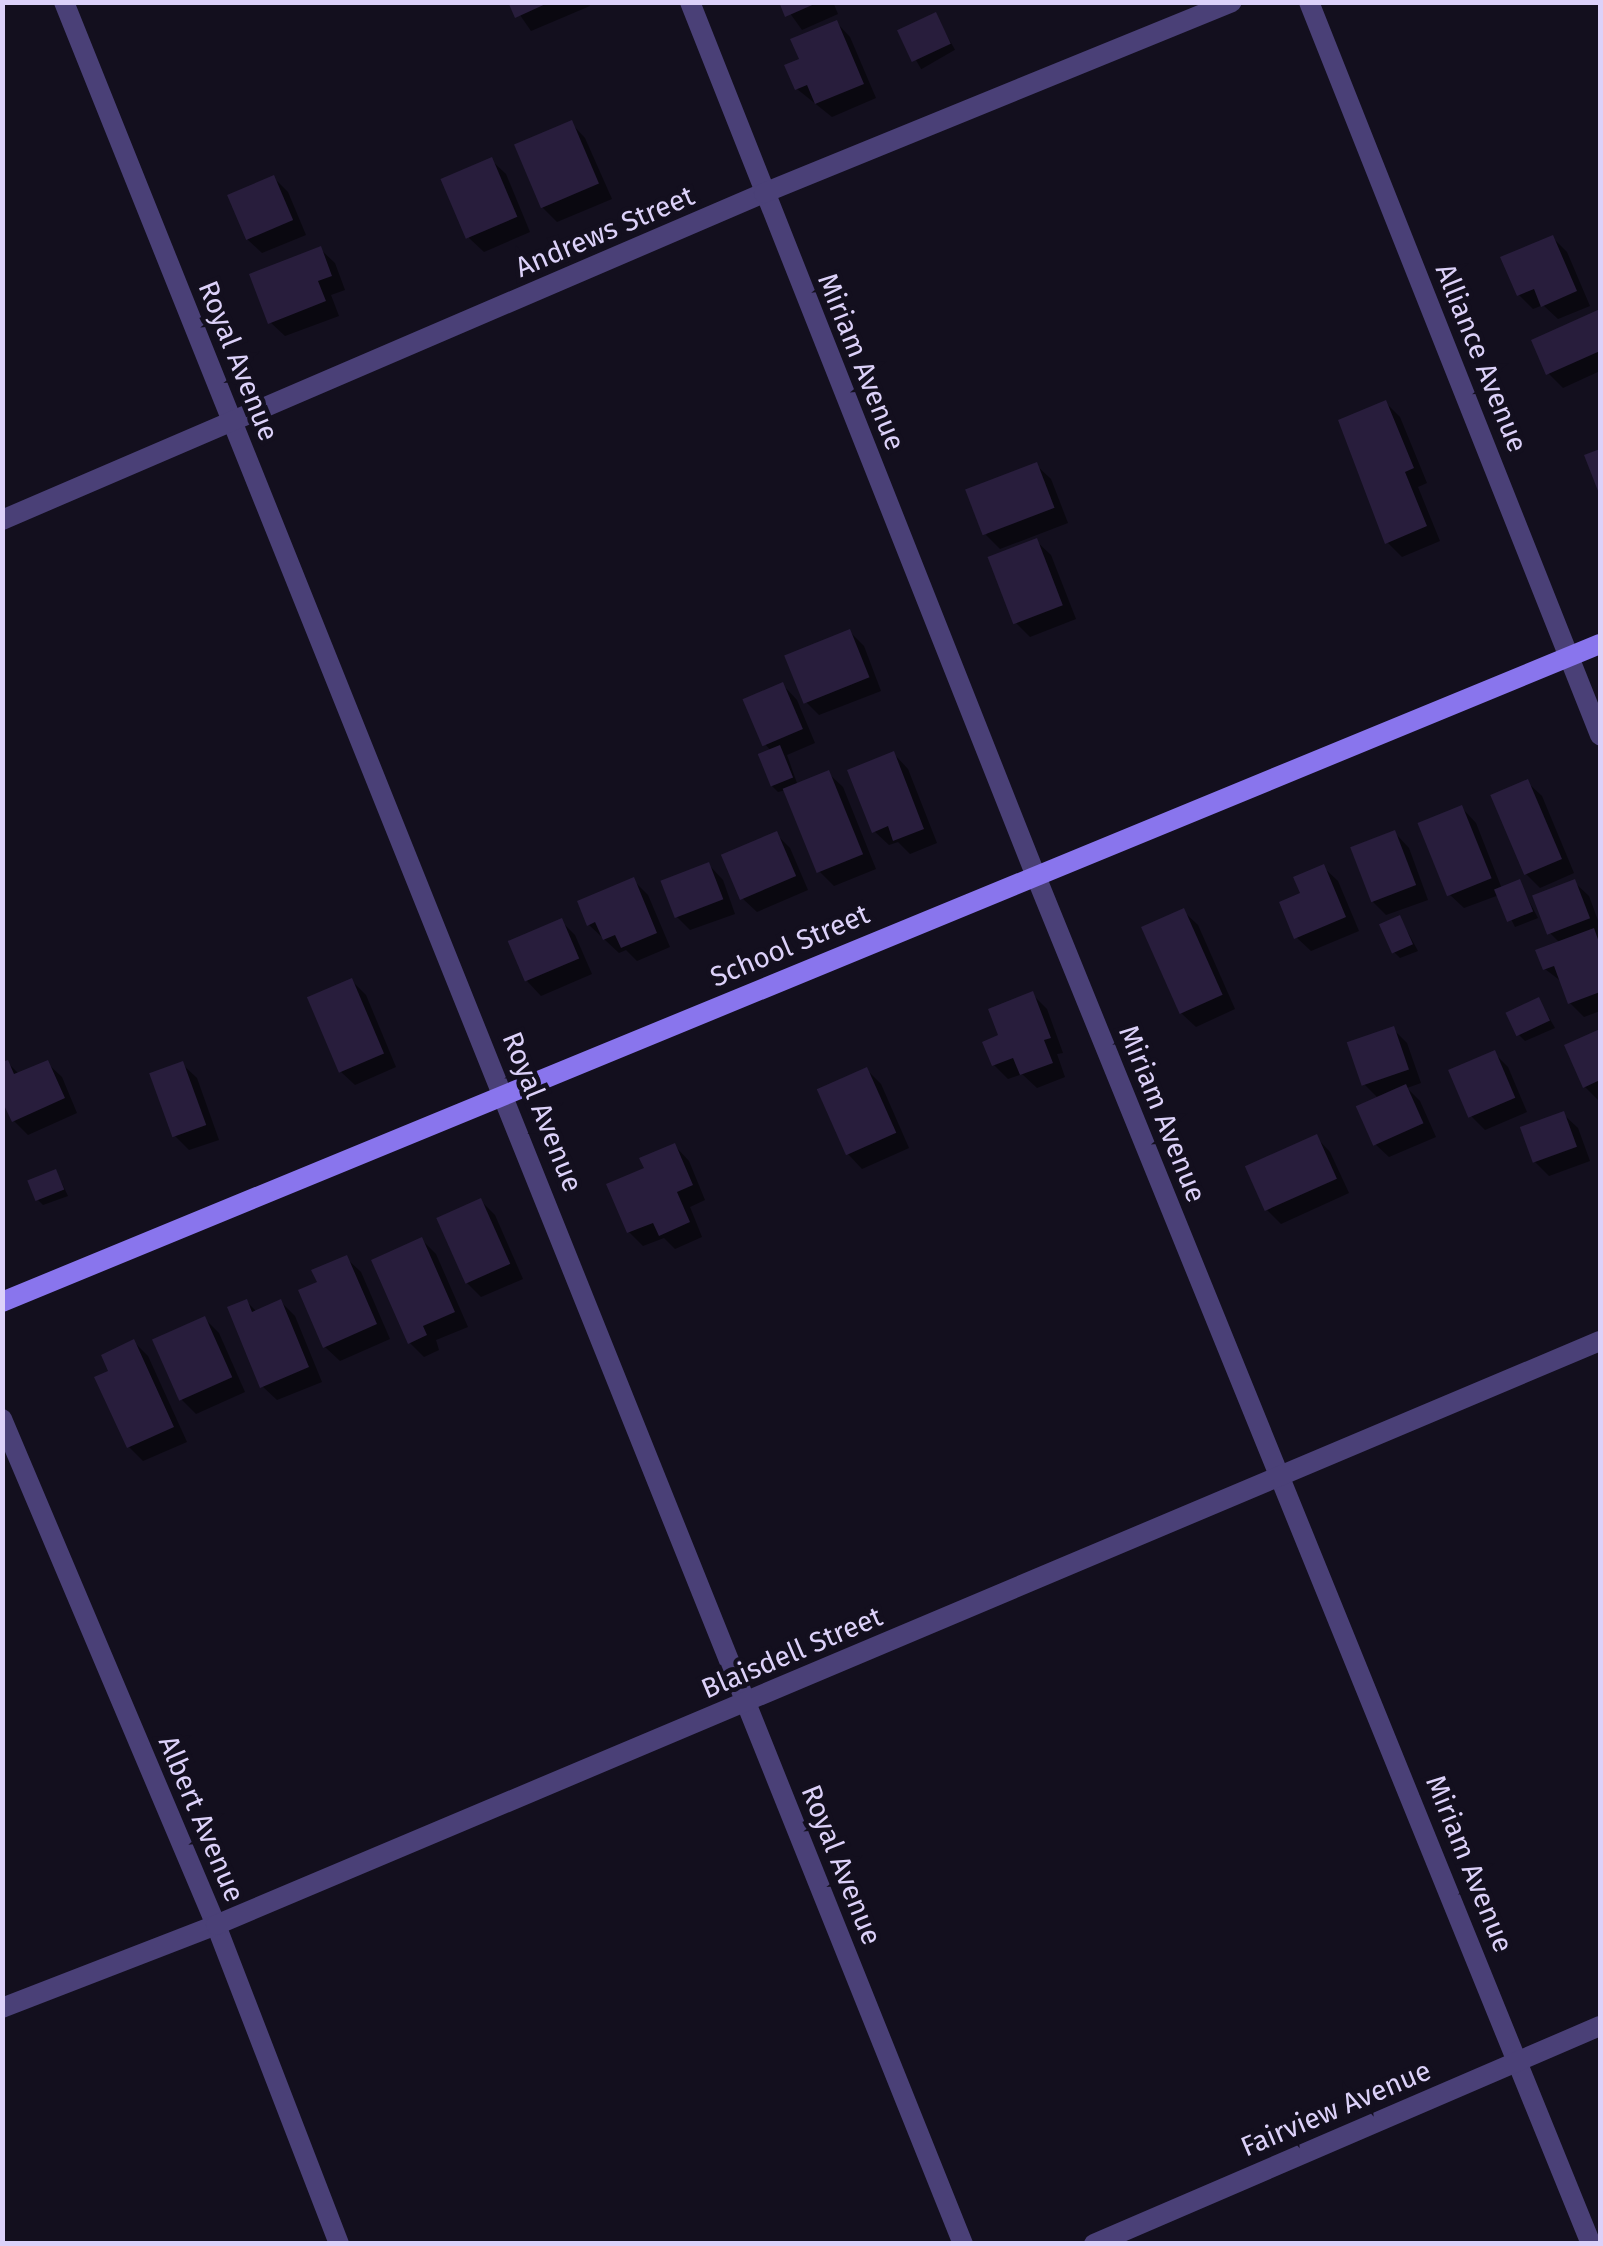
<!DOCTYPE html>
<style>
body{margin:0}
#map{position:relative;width:1603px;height:2246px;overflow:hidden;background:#130f1e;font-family:"Fira Sans",sans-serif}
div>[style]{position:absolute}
.shadow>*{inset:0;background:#0007;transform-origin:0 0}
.building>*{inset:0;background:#281d3c;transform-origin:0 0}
.street>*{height:20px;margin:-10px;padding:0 10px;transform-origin:10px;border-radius:10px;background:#4a4077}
.secondary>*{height:20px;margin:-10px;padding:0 10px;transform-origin:10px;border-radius:10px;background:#8975ed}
span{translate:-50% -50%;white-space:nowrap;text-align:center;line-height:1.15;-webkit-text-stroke:9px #130f1e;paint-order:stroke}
.street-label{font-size:28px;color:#dcd1f9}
.frame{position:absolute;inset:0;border:5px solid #dcd1f9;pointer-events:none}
</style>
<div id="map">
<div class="shadow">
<div style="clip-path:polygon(511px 2px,588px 2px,590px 6px,531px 31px)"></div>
<div style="clip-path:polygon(782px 2px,833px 2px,838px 14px,802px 30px)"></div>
<div style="left:935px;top:15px;width:40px;height:39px;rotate:60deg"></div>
<div style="clip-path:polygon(836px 22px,850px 37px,876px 98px,832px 117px,797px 89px,802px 60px)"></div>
<div style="clip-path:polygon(571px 123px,585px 138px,612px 199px,557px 222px,542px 207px)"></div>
<div style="clip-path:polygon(491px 160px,506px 174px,530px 232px,484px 252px,469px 238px)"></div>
<div style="clip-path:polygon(274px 178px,288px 192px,306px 235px,262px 253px,247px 239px)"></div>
<div style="clip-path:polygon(1553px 238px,1567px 252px,1590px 306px,1558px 319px,1543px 305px,1533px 309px,1519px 295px)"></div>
<div style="clip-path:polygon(320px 249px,335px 263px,345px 290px,331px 295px,339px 316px,285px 336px,270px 322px)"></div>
<div style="clip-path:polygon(1600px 312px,1600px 371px,1563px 388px,1549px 374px,1534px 341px)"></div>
<div style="clip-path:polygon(1386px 403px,1400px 417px,1427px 483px,1418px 487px,1440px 541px,1402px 557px,1388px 543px)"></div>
<div style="clip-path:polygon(1036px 465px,1051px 479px,1068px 523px,1000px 549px,986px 535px)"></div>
<div style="clip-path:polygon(1036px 541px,1051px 555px,1076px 619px,1030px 637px,1016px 623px)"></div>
<div style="clip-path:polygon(850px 632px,864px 646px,881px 691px,819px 715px,805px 701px)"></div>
<div style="clip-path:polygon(783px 685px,797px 700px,815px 743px,787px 755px,798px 786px,828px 773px,843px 787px,876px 869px,834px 886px,819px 871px,786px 790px,778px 792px,772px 786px,771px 751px,765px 744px)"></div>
<div style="clip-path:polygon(894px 754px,908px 769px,937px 843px,910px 854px,898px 842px,889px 845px,874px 831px)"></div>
<div style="clip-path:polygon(1527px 782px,1542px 796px,1574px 873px,1540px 888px,1526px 874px)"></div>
<div style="clip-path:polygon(1462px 808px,1476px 823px,1502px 889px,1519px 882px,1538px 918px,1515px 927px,1499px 895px,1464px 908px,1449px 894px)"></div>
<div style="clip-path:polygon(1395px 833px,1409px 848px,1428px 900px,1386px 915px,1372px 901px)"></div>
<div style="clip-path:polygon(776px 834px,790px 848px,808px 890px,757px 912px,742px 898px)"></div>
<div style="clip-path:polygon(709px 865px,723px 880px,735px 914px,690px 930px,676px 916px)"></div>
<div style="clip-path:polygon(1323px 867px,1338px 881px,1359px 931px,1311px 951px,1296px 937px,1303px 894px)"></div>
<div style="clip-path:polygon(633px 880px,648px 895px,670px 947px,637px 961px,626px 950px,619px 953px,589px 925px)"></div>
<div style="clip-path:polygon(1574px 882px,1589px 896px,1600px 926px,1600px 1011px,1584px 1017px,1570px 1003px,1562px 982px,1545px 969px,1560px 943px,1550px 933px)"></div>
<div style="clip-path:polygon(1183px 911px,1198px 925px,1235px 1009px,1196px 1027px,1181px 1013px)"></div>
<div style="clip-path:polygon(1400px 918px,1418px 951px,1400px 958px,1394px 952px)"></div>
<div style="clip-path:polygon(561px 921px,575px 935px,592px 974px,541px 996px,527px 981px)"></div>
<div style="clip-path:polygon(352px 981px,366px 995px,396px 1067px,355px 1085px,340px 1071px)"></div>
<div style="clip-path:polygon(1032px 994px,1047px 1009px,1063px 1053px,1057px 1054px,1065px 1077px,1037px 1088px,1022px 1074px,1008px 1079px,994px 1065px,1002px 1037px)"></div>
<div style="clip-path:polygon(1539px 1000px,1555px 1028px,1525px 1041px,1518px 1034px)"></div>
<div style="clip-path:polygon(1393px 1029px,1407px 1043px,1421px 1083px,1407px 1088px,1420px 1101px,1436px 1137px,1389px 1157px,1374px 1143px,1378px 1098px,1364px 1084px)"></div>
<div style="clip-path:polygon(1600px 1032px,1600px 1100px,1599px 1101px,1585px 1087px,1567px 1046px)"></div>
<div style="clip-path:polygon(1494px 1053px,1508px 1067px,1527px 1112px,1485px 1130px,1471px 1116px)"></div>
<div style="clip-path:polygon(7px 1062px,20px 1075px,47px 1063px,62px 1077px,77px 1113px,28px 1135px,14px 1121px)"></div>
<div style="clip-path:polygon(182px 1064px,197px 1078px,219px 1140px,189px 1150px,175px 1136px)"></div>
<div style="clip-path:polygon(867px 1070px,881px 1084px,909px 1148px,862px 1169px,848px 1154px)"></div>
<div style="clip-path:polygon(1563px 1114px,1578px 1128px,1590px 1161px,1549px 1176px,1535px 1162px)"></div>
<div style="clip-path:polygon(1316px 1137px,1330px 1152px,1349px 1193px,1281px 1224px,1267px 1210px)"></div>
<div style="clip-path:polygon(675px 1146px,689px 1161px,705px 1200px,690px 1207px,702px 1237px,675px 1249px,664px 1238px,643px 1246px,629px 1232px,647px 1169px)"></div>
<div style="clip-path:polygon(56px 1171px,68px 1196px,43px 1205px,36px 1198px)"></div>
<div style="clip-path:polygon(481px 1201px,495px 1215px,523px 1279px,481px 1297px,467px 1283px)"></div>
<div style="clip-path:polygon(422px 1240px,436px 1254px,468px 1327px,436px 1340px,439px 1350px,424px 1357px,410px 1343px)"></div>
<div style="clip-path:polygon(346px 1258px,361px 1272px,390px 1339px,340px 1361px,325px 1347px,320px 1283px)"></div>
<div style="clip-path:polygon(247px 1302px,257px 1312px,281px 1302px,295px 1316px,322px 1382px,277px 1400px,262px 1386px)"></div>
<div style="clip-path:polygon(204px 1318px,219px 1333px,245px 1392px,196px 1414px,182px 1400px)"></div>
<div style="clip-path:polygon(134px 1342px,148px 1356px,187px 1442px,143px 1461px,129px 1447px)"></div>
</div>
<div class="building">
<div style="clip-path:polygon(508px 2px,550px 2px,515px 18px)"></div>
<div style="clip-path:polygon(779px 2px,819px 2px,785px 17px)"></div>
<div style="left:936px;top:12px;width:35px;height:43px;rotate:65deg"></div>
<div style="clip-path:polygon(837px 20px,864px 84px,815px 104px,807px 85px,795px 90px,784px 65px,799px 59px,790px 39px)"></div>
<div style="left:572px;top:120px;width:69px;height:63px;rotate:67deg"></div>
<div style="left:492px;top:157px;width:65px;height:56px;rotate:67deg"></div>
<div style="left:274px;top:175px;width:49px;height:51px;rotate:67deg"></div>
<div style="clip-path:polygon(1553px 235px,1577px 291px,1541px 307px,1534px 289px,1517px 296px,1500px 257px)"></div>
<div style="clip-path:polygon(321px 246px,332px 276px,318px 281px,326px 301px,268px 324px,249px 274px)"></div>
<div style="clip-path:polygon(1600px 309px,1600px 351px,1546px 375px,1531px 340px)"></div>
<div style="clip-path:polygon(1386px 400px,1414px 468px,1405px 472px,1427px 526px,1385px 544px,1338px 420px)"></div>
<div style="clip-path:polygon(1600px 449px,1600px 496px,1584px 455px)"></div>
<div style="left:1037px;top:462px;width:49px;height:77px;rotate:69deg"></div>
<div style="left:1037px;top:538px;width:72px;height:53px;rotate:69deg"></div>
<div style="left:850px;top:629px;width:52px;height:71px;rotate:68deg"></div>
<div style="left:783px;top:682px;width:51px;height:44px;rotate:67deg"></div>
<div style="left:780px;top:745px;width:35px;height:24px;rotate:68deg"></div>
<div style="clip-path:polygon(894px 751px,924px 829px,893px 841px,888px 826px,872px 833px,847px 770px)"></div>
<div style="left:829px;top:770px;width:91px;height:50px;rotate:68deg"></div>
<div style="left:1528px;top:779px;width:87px;height:41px;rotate:67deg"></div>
<div style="left:1462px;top:805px;width:79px;height:48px;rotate:68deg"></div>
<div style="left:1395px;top:830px;width:59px;height:48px;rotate:69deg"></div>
<div style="left:777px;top:831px;width:49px;height:61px;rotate:67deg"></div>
<div style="left:709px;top:862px;width:40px;height:52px;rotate:69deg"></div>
<div style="clip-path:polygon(1324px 864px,1346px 917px,1294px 939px,1279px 902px,1300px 893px,1293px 877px)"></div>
<div style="clip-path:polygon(634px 877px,657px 933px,621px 948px,615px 935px,603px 940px,595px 922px,587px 926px,577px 901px)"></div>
<div style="left:1520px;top:879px;width:35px;height:28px;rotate:68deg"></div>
<div style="left:1575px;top:879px;width:42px;height:46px;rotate:69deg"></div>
<div style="left:1184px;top:908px;width:95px;height:47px;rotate:66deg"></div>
<div style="left:1400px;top:915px;width:32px;height:23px;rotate:66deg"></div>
<div style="left:562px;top:918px;width:44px;height:59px;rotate:67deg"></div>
<div style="clip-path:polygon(1594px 928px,1600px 945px,1600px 992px,1568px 1004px,1554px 966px,1543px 970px,1535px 950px)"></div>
<div style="left:352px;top:978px;width:82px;height:49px;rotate:67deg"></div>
<div style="clip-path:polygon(1033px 991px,1051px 1038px,1044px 1040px,1053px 1063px,1020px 1075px,1013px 1058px,992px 1066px,982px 1042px,998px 1035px,988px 1009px)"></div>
<div style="left:1539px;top:997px;width:26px;height:37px;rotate:65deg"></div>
<div style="left:1394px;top:1026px;width:46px;height:50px;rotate:71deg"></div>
<div style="clip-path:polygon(1600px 1029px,1600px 1080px,1583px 1088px,1564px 1045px)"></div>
<div style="left:1495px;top:1050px;width:52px;height:51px;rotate:67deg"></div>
<div style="clip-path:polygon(8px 1060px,14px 1074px,48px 1060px,65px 1098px,12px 1122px,2px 1101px,2px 1062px)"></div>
<div style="left:183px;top:1061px;width:68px;height:36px;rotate:70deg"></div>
<div style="left:867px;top:1067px;width:72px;height:55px;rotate:66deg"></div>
<div style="left:1406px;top:1084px;width:43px;height:55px;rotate:66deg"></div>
<div style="left:1564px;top:1111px;width:38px;height:47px;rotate:70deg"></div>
<div style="left:1317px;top:1134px;width:49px;height:79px;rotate:66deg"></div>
<div style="clip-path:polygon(675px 1143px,693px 1185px,677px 1192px,690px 1222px,659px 1236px,653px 1223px,627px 1233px,606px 1184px,644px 1168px,639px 1158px)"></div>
<div style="left:56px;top:1169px;width:22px;height:31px;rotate:68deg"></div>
<div style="left:481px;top:1198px;width:72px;height:49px;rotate:66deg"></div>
<div style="clip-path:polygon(422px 1237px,455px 1312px,423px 1326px,427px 1335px,408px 1344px,371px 1260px)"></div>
<div style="clip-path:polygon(347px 1255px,377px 1324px,323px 1348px,298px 1290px,317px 1282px,311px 1270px)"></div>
<div style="clip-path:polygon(247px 1299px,252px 1312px,281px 1299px,309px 1367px,260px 1388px,227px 1307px)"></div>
<div style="left:205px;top:1316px;width:67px;height:58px;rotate:66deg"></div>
<div style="clip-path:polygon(134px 1339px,174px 1427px,127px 1448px,94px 1377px,108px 1371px,101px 1355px)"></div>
</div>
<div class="street">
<div style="left:64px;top:2px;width:2416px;rotate:68.15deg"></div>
<div style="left:690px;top:2px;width:938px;rotate:68.41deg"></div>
<div style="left:1035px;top:874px;width:1479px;rotate:67.91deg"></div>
<div style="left:1309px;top:2px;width:789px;rotate:68.35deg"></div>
<div style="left:2px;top:520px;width:829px;rotate:-23.23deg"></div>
<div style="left:764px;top:193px;width:505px;rotate:-22.2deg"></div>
<div style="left:2px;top:1419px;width:549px;rotate:67.08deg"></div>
<div style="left:216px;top:1925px;width:342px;rotate:68.9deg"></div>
<div style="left:2px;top:2008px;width:230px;rotate:-21.2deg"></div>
<div style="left:216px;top:1925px;width:1502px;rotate:-22.88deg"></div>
<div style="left:1094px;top:2244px;width:551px;rotate:-23.31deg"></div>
</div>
<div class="secondary">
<div style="left:2px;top:1302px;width:1728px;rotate:-22.38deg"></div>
</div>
<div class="street-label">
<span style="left:605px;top:232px;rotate:-23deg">Andrews Street</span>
<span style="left:1481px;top:358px;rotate:68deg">Alliance Avenue</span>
<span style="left:238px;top:361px;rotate:68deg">Royal Avenue</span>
<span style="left:861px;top:362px;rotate:68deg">Miriam Avenue</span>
<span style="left:790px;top:946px;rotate:-23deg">School Street</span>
<span style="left:542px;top:1112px;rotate:68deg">Royal Avenue</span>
<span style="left:1162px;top:1114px;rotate:68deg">Miriam Avenue</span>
<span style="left:792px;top:1653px;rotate:-23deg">Blaisdell Street</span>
<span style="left:201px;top:1819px;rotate:67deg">Albert Avenue</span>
<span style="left:1469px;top:1864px;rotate:68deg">Miriam Avenue</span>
<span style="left:841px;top:1865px;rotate:68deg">Royal Avenue</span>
<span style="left:1336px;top:2109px;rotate:-23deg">Fairview Avenue</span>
</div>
<div class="frame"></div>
</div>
